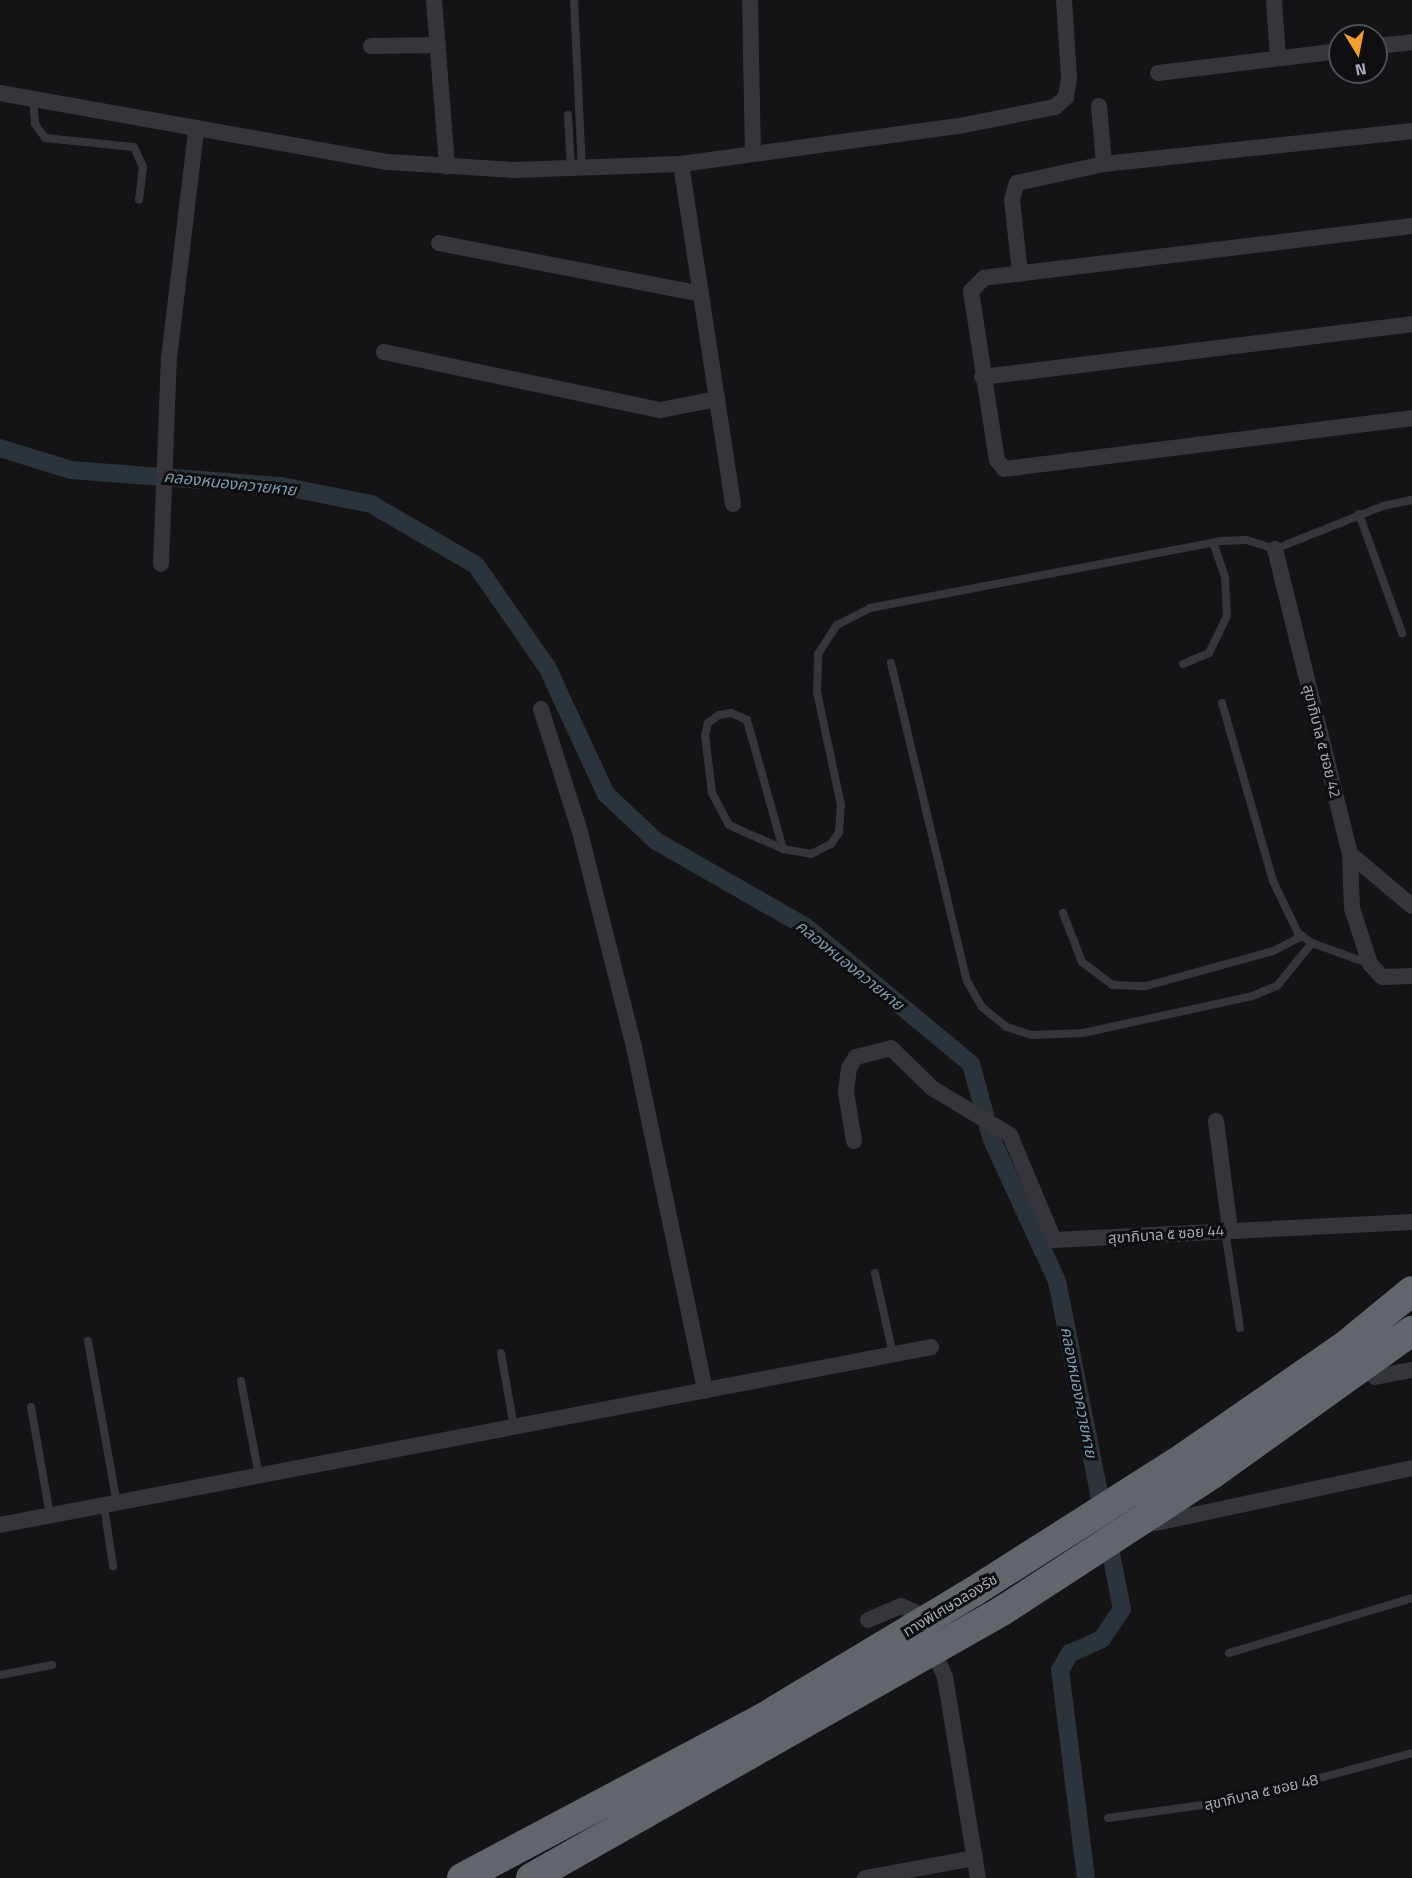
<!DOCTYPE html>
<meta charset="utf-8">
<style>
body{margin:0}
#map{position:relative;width:1412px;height:1878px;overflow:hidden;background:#141416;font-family:"Titillium Web","Noto Sans Thai",sans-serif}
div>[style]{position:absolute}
.canal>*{height:18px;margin:-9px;padding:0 9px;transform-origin:9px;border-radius:9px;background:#2a343a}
.lane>*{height:8px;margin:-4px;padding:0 4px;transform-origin:4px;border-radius:4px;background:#35363b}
.street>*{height:16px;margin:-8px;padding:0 8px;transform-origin:8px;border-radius:8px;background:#35363b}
.highway-bridge>*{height:30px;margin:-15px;padding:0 15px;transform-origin:15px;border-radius:15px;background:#61656c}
span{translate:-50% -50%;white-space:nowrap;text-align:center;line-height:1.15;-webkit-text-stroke:6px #0f0f11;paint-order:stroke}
.street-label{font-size:15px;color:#a5acb6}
.water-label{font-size:16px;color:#7c9db2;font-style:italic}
.north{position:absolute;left:1328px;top:24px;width:60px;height:60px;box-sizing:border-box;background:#0f0f11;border:2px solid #4b4e53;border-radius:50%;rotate:170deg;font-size:16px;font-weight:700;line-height:24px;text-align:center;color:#a5acb6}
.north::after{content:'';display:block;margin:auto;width:21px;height:27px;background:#f39f2e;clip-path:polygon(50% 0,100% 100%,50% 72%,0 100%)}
</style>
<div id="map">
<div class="canal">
<div style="left:0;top:448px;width:74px;rotate:17.2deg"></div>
<div style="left:71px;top:470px;width:211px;rotate:4.4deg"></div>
<div style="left:281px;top:486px;width:92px;rotate:11.3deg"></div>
<div style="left:371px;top:504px;width:121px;rotate:30.2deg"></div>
<div style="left:476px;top:565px;width:124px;rotate:55.2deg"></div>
<div style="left:547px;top:667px;width:140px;rotate:65.1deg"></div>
<div style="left:606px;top:794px;width:69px;rotate:43.2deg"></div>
<div style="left:656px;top:841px;width:173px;rotate:29.8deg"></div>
<div style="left:806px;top:927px;width:214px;rotate:39.7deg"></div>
<div style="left:971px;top:1064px;width:79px;rotate:74.6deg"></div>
<div style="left:992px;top:1140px;width:155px;rotate:65.3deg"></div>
<div style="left:1057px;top:1281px;width:334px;rotate:78.8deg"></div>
<div style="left:1122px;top:1609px;width:36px;rotate:124deg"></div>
<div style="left:1102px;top:1639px;width:35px;rotate:156deg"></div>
<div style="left:1070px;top:1653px;width:20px;rotate:120deg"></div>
<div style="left:1060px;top:1670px;width:210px;rotate:82.9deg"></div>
</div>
<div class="lane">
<div style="left:574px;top:0;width:169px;rotate:87.3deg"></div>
<div style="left:33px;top:99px;width:25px;rotate:85deg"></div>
<div style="left:35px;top:124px;width:17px;rotate:54deg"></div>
<div style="left:45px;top:138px;width:89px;rotate:5.8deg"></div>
<div style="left:134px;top:147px;width:22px;rotate:66deg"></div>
<div style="left:143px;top:167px;width:33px;rotate:97deg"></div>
<div style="left:568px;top:115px;width:53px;rotate:86.8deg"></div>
<div style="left:1359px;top:514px;width:127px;rotate:70.1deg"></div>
<div style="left:891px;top:663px;width:327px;rotate:76.6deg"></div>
<div style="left:967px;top:981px;width:30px;rotate:60deg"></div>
<div style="left:982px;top:1007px;width:32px;rotate:39deg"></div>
<div style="left:1007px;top:1027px;width:26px;rotate:18deg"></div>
<div style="left:1032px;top:1035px;width:51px;rotate:-2.2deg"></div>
<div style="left:1083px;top:1033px;width:173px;rotate:-12.3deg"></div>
<div style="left:1252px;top:996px;width:27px;rotate:-22deg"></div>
<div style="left:1277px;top:986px;width:55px;rotate:-50.9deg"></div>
<div style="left:1183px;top:664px;width:28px;rotate:-23deg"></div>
<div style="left:1209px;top:653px;width:41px;rotate:-64.1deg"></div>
<div style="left:1227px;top:616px;width:39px;rotate:-93deg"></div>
<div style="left:1225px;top:577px;width:36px;rotate:-109deg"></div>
<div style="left:1222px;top:703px;width:185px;rotate:74deg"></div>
<div style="left:1273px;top:881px;width:58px;rotate:64.3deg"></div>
<div style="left:1298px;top:933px;width:17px;rotate:36deg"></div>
<div style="left:1312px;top:943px;width:62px;rotate:19.9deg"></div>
<div style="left:783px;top:849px;width:134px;rotate:-105.6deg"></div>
<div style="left:747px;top:720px;width:17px;rotate:-156deg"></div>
<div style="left:731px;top:713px;width:12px;rotate:171deg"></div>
<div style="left:719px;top:715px;width:14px;rotate:144deg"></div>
<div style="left:708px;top:723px;width:12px;rotate:104deg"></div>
<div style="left:705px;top:735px;width:58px;rotate:83.1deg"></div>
<div style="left:712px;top:793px;width:36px;rotate:62deg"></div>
<div style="left:729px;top:825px;width:59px;rotate:24deg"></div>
<div style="left:783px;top:849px;width:28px;rotate:10deg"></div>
<div style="left:811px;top:854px;width:22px;rotate:-27deg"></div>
<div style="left:831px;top:844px;width:14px;rotate:-56deg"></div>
<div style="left:839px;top:832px;width:27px;rotate:-86deg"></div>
<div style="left:841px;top:805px;width:116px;rotate:-102deg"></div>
<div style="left:817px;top:692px;width:38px;rotate:-88deg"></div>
<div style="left:818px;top:654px;width:35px;rotate:-57deg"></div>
<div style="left:837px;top:625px;width:37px;rotate:-27deg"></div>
<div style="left:870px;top:608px;width:357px;rotate:-10.8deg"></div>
<div style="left:1221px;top:541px;width:26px;rotate:-2deg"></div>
<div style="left:1247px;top:540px;width:29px;rotate:18deg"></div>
<div style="left:1275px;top:549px;width:116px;rotate:-21.7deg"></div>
<div style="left:1383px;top:506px;width:30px;rotate:-12deg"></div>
<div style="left:1063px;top:913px;width:53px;rotate:68.8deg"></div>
<div style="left:1082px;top:962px;width:38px;rotate:37deg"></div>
<div style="left:1112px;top:985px;width:34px;rotate:2deg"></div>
<div style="left:1146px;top:986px;width:132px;rotate:-15.4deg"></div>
<div style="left:1273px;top:951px;width:33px;rotate:-27deg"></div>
<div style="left:1225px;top:1230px;width:99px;rotate:81.3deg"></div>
<div style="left:875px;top:1273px;width:84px;rotate:77.6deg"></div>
<div style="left:88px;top:1341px;width:165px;rotate:79.9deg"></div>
<div style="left:501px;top:1353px;width:75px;rotate:80deg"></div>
<div style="left:241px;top:1381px;width:97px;rotate:79.3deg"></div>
<div style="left:31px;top:1407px;width:110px;rotate:80deg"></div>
<div style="left:104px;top:1506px;width:61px;rotate:81.5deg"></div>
<div style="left:1229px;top:1653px;width:191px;rotate:-16.7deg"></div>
<div style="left:0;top:1675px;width:53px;rotate:-10.9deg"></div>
<div style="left:1108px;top:1818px;width:132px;rotate:-7.8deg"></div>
<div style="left:1239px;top:1800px;width:179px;rotate:-15.2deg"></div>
</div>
<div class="street">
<div style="left:434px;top:0;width:167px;rotate:85.5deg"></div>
<div style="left:750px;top:0;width:153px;rotate:88.9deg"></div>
<div style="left:1274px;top:0;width:58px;rotate:86.1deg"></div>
<div style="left:371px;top:46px;width:67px;rotate:-0.9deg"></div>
<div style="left:1376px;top:46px;width:36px;rotate:-6deg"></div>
<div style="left:1158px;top:73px;width:183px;rotate:-6.9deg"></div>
<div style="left:0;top:93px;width:395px;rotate:10.1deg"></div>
<div style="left:389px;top:162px;width:125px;rotate:3.7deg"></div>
<div style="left:514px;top:170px;width:167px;rotate:-2.1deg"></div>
<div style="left:681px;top:164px;width:286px;rotate:-7.8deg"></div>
<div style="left:964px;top:125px;width:93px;rotate:-11.2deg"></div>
<div style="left:1055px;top:107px;width:15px;rotate:-42deg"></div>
<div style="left:1066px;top:97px;width:20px;rotate:-81deg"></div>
<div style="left:1069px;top:77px;width:77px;rotate:-93.7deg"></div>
<div style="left:1099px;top:106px;width:58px;rotate:85.1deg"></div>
<div style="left:681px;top:164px;width:344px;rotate:81.3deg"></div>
<div style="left:1412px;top:226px;width:431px;rotate:173.1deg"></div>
<div style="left:984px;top:278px;width:18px;rotate:135deg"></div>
<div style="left:971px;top:291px;width:171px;rotate:81.3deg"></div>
<div style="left:997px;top:460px;width:11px;rotate:52deg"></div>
<div style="left:1004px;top:469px;width:411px;rotate:-7.1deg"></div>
<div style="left:439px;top:243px;width:267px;rotate:11deg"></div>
<div style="left:1020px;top:274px;width:75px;rotate:-96.1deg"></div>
<div style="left:1012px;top:199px;width:17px;rotate:-73deg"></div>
<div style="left:1017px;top:183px;width:89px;rotate:-12.3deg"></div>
<div style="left:1104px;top:164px;width:310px;rotate:-6.1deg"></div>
<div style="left:384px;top:352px;width:282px;rotate:11.9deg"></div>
<div style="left:660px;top:410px;width:58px;rotate:-10.9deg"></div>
<div style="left:982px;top:377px;width:433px;rotate:-7deg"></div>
<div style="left:1275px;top:549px;width:314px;rotate:76.2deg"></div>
<div style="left:1350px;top:854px;width:81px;rotate:40deg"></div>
<div style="left:161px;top:564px;width:206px;rotate:-87.8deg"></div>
<div style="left:169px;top:358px;width:230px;rotate:-83.2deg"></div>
<div style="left:541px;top:709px;width:129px;rotate:72.4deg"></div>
<div style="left:580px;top:832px;width:222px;rotate:75.9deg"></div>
<div style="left:634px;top:1047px;width:351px;rotate:78.3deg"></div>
<div style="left:1350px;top:854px;width:54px;rotate:87.9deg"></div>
<div style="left:1352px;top:908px;width:59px;rotate:72.2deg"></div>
<div style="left:1370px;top:964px;width:18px;rotate:47deg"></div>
<div style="left:1382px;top:977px;width:30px;rotate:-2deg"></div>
<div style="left:1216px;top:1121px;width:110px;rotate:82.7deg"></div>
<div style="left:854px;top:1141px;width:50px;rotate:-99.3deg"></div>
<div style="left:846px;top:1092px;width:24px;rotate:-83deg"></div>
<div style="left:849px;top:1068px;width:13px;rotate:-58deg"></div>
<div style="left:856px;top:1057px;width:36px;rotate:-14deg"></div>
<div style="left:891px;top:1048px;width:57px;rotate:44.3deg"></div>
<div style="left:932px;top:1088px;width:91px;rotate:31.1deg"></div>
<div style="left:1010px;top:1135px;width:114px;rotate:67.3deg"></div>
<div style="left:1054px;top:1240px;width:358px;rotate:-2.9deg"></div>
<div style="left:1375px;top:1377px;width:38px;rotate:-11deg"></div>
<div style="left:1156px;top:1523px;width:262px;rotate:-12.1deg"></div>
<div style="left:0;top:1525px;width:948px;rotate:-10.82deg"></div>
<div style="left:868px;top:1620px;width:36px;rotate:-23deg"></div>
<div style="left:901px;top:1606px;width:17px;rotate:24deg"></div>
<div style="left:917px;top:1613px;width:70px;rotate:66.4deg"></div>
<div style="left:945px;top:1677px;width:204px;rotate:80.7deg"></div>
<div style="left:865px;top:1878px;width:112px;rotate:-10.3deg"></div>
</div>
<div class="highway-bridge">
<div style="left:462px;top:1878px;width:341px;rotate:-28deg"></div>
<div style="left:763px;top:1718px;width:245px;rotate:-31deg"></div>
<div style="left:973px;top:1592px;width:249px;rotate:-32.5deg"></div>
<div style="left:1183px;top:1458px;width:198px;rotate:-34.7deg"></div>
<div style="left:1346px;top:1345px;width:85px;rotate:-39.3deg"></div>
<div style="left:531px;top:1878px;width:541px;rotate:-29.55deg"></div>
<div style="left:1002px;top:1611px;width:251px;rotate:-33.1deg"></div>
<div style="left:1212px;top:1474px;width:246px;rotate:-35.6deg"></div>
</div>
<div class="street-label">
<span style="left:1322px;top:741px;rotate:76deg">สุขาภิบาล ๕ ซอย 42</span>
<span style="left:1166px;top:1234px;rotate:-4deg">สุขาภิบาล ๕ ซอย 44</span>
<span style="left:950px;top:1605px;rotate:-31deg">ทางพิเศษฉลองรัช</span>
<span style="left:1261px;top:1792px;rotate:-13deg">สุขาภิบาล ๕ ซอย 48</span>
</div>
<div class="water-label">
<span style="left:230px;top:483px;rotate:6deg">คลองหนองควายหาย</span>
<span style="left:850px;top:965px;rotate:39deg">คลองหนองควายหาย</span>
<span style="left:1079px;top:1392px;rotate:79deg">คลองหนองควายหาย</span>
</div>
<div class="north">N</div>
</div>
